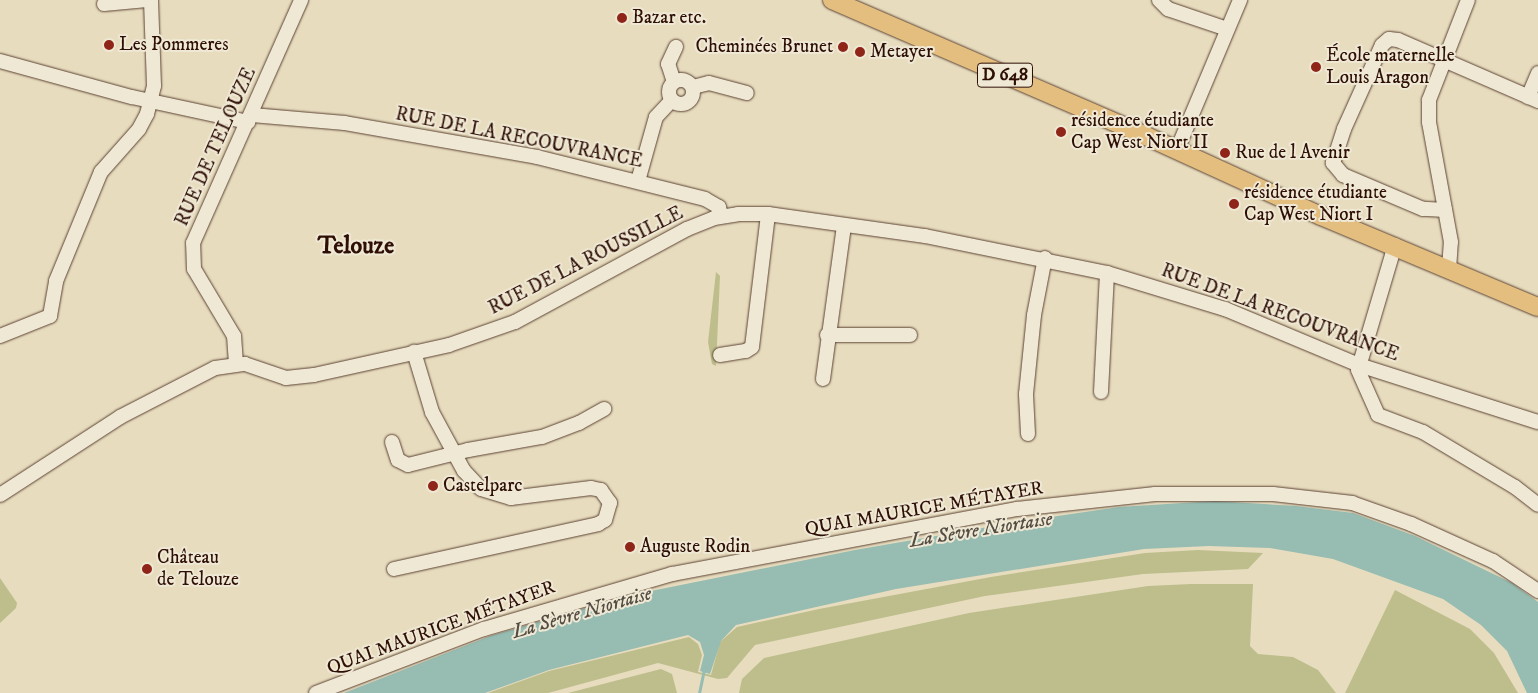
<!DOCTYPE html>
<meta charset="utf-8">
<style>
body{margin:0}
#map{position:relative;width:1538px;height:693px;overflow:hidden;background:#e7dcbe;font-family:"IM FELL DW Pica",serif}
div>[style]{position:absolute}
.green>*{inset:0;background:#bdbe8c}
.water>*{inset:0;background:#97bcb2}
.stream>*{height:3px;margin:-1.5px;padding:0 1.5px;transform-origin:1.5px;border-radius:1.5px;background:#97bcb2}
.roads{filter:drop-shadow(0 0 1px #5c4233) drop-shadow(0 0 1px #5c4233)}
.minor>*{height:14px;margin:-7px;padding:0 7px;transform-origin:7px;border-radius:7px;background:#efe8d5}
.minor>.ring{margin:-7px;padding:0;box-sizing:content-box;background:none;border:14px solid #efe8d5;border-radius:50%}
.major>*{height:18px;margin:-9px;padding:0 9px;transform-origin:9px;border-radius:9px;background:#e4be7f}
.dots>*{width:14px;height:14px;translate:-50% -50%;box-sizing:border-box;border:2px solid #efe8d5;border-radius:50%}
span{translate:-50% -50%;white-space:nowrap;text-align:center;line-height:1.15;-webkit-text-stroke:4px #efe8d5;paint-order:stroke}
.shield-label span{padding:1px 4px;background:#efe8d5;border:1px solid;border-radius:4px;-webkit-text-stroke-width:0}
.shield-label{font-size:18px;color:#2e0f05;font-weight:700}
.poi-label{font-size:19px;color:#2e0f05}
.left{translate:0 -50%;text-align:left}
.right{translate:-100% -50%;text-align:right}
.street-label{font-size:19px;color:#2e0f05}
.water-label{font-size:20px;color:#534c42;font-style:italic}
.district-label{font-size:24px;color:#2e0f05;font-weight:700}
</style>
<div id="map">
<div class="green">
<div style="clip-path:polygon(716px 272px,720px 276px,716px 366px,712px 364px,708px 342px)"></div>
<div style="clip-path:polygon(1198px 550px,1263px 553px,1248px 569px,1143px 574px,985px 596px,755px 645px,727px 678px,718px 679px,658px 663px,548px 693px,488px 693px,549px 671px,689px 637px,698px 644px,702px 655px,698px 672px,711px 675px,720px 642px,737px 627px,819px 609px,991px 577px,1145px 553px)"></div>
<div style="clip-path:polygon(0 578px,17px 603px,16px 608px,0 623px)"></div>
<div style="clip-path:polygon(1191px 584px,1253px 584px,1250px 646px,1258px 654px,1293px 657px,1318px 670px,1336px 693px,739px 693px,742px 679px,764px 658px,969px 613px,1148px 586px)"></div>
<div style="clip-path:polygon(1395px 590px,1470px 629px,1494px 653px,1518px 693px,1345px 693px)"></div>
<div style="clip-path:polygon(661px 669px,672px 674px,677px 693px,568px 693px)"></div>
</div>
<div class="water">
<div style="clip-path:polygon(1215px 501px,1296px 506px,1353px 513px,1415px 536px,1512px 583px,1538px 602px,1538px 693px,1527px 693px,1507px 651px,1481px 625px,1443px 599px,1333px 559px,1270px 548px,1209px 546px,1144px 549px,896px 589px,736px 625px,721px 641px,710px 674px,700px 671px,704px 655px,700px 642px,688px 635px,549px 670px,485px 693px,344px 693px,490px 636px,626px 596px,855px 550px,1017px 522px,1119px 507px)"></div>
</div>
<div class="stream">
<div style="left:699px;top:693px;width:25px;rotate:-78deg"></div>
</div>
<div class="roads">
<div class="minor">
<div style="left:1159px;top:0;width:13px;rotate:45deg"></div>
<div style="left:1168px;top:9px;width:62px;rotate:18.7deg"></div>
<div style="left:104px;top:4px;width:43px;rotate:-5.3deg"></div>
<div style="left:0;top:61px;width:137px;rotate:15.3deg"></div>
<div style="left:132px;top:97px;width:119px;rotate:12.2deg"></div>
<div class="ring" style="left:669px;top:80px;width:10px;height:10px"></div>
<div style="left:674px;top:82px;width:19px;rotate:-108deg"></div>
<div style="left:668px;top:64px;width:19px;rotate:-65deg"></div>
<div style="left:693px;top:87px;width:16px;rotate:-14deg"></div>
<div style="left:709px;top:83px;width:39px;rotate:15deg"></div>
<div style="left:1528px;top:97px;width:26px;rotate:-67deg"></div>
<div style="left:252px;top:115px;width:93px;rotate:4.9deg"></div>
<div style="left:345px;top:123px;width:195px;rotate:10deg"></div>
<div style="left:537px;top:157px;width:173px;rotate:14deg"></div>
<div style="left:705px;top:199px;width:16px;rotate:30deg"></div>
<div style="left:719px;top:207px;width:9px;rotate:77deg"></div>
<div style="left:1177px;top:150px;width:163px;rotate:-67.2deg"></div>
<div style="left:638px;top:181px;width:66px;rotate:-74.3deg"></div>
<div style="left:656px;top:117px;width:23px;rotate:-47deg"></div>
<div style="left:1445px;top:210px;width:22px;rotate:-177deg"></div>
<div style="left:1423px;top:209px;width:87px;rotate:-157deg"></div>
<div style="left:1343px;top:175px;width:16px;rotate:-130deg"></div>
<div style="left:1333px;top:163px;width:36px;rotate:-72deg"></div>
<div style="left:1344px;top:129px;width:92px;rotate:-65.7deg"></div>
<div style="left:1382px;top:45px;width:9px;rotate:-41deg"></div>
<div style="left:1389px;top:39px;width:9px;rotate:6deg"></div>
<div style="left:1398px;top:40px;width:153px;rotate:23.5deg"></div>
<div style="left:1395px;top:245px;width:130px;rotate:106.5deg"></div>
<div style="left:1358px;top:370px;width:49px;rotate:66deg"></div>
<div style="left:1378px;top:415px;width:48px;rotate:20.7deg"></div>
<div style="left:1423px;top:432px;width:107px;rotate:30.9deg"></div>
<div style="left:1515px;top:487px;width:29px;rotate:38deg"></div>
<div style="left:1449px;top:269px;width:27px;rotate:-86deg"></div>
<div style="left:1451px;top:242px;width:122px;rotate:-100.4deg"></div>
<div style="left:1429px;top:122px;width:22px;rotate:-90deg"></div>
<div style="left:1429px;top:100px;width:107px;rotate:-68.7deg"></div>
<div style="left:827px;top:335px;width:83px"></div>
<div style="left:0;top:336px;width:54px;rotate:-21.8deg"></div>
<div style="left:50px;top:316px;width:36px;rotate:-80deg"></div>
<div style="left:56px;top:281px;width:118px;rotate:-67.6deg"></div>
<div style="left:101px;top:172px;width:57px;rotate:-48.5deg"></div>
<div style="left:139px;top:129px;width:17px;rotate:-62deg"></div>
<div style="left:147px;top:114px;width:29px;rotate:-76deg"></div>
<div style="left:154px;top:86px;width:86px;rotate:-92deg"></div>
<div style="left:720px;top:355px;width:26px;rotate:-9deg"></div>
<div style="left:746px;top:351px;width:7px;rotate:-34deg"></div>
<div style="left:752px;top:347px;width:134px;rotate:-83.1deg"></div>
<div style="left:236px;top:364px;width:28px;rotate:-94deg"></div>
<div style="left:234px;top:336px;width:78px;rotate:-120.8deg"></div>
<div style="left:194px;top:269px;width:26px;rotate:-92deg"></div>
<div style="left:193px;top:243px;width:266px;rotate:-66deg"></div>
<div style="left:823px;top:379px;width:155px;rotate:-82.2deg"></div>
<div style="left:1101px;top:392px;width:119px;rotate:-87.1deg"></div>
<div style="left:1028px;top:434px;width:40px;rotate:-92.9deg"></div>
<div style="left:1026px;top:394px;width:79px;rotate:-84.2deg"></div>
<div style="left:1034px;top:315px;width:58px;rotate:-79.1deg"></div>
<div style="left:392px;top:442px;width:19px;rotate:72deg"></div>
<div style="left:398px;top:460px;width:11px;rotate:27deg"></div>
<div style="left:408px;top:465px;width:62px;rotate:-14deg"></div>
<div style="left:468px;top:450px;width:75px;rotate:-10deg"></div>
<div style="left:542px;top:437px;width:40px;rotate:-21deg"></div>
<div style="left:579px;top:423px;width:29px;rotate:-29deg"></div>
<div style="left:0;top:495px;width:143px;rotate:-33deg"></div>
<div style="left:120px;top:417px;width:107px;rotate:-27.3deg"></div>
<div style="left:215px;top:368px;width:30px;rotate:-8deg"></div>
<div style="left:245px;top:364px;width:43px;rotate:18.9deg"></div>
<div style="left:286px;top:378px;width:28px;rotate:-6deg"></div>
<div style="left:314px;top:375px;width:138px;rotate:-12.5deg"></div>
<div style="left:449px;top:345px;width:70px;rotate:-19.2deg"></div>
<div style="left:515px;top:322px;width:196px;rotate:-28.4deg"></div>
<div style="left:687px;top:229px;width:29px;rotate:-22deg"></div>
<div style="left:714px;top:218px;width:24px;rotate:-9deg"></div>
<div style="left:738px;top:214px;width:30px"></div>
<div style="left:768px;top:214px;width:159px;rotate:8deg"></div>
<div style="left:925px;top:236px;width:186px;rotate:11.5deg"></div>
<div style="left:1107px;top:273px;width:123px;rotate:17deg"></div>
<div style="left:1225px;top:309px;width:145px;rotate:22.7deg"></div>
<div style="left:1359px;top:365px;width:188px;rotate:17.7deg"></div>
<div style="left:394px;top:569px;width:209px;rotate:-12.4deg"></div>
<div style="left:598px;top:524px;width:8px;rotate:-30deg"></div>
<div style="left:605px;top:520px;width:18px;rotate:-74deg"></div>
<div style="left:610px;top:503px;width:16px;rotate:-125deg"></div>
<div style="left:601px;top:490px;width:10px;rotate:-169deg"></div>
<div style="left:591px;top:488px;width:81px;rotate:172.9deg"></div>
<div style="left:511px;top:498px;width:31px;rotate:-163deg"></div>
<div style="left:481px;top:489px;width:25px;rotate:-133deg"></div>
<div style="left:464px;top:471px;width:67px;rotate:-118.5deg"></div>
<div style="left:432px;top:412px;width:63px;rotate:-106.7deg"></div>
<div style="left:316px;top:693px;width:180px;rotate:-20.9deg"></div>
<div style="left:484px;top:629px;width:196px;rotate:-16.3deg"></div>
<div style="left:672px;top:574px;width:351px;rotate:-10.7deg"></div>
<div style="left:1017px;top:509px;width:139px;rotate:-6.2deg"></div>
<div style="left:1155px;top:494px;width:118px"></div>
<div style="left:1273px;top:494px;width:80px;rotate:6.5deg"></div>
<div style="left:1352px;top:503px;width:63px;rotate:19.6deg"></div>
<div style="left:1411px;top:524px;width:90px;rotate:24.3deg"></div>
<div style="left:1493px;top:561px;width:54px;rotate:33.7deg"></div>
</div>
<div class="major">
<div style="left:832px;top:0;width:342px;rotate:23.4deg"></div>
<div style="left:1146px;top:136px;width:192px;rotate:24.6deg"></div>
<div style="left:1321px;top:216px;width:235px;rotate:22.8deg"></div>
</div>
</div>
<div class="dots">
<div style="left:622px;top:18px;background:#8f2418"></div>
<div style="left:109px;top:45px;background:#8f2418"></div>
<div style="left:843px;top:47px;background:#8f2418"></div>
<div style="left:860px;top:52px;background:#8f2418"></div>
<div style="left:1316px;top:67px;background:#8f2418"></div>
<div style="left:1061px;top:132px;background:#8f2418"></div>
<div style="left:1225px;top:153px;background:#8f2418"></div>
<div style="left:1234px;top:204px;background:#8f2418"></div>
<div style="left:433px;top:486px;background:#8f2418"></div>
<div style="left:630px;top:547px;background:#8f2418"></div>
<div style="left:147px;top:569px;background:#8f2418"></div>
</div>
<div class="shield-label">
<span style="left:1005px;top:75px">D 648</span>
</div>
<div class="poi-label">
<span class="left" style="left:632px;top:18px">Bazar etc.</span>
<span class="left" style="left:119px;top:45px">Les Pommeres</span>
<span class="right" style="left:833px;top:47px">Cheminées Brunet</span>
<span class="left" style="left:870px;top:52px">Metayer</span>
<span class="left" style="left:1326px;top:67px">École maternelle<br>Louis Aragon</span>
<span class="left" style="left:1071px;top:132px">résidence étudiante<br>Cap West Niort II</span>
<span class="left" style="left:1235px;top:153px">Rue de l Avenir</span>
<span class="left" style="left:1244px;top:204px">résidence étudiante<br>Cap West Niort I</span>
<span class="left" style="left:443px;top:486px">Castelparc</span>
<span class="left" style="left:640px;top:547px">Auguste Rodin</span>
<span class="left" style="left:157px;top:569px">Château<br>de Telouze</span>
</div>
<div class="street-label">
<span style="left:519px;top:138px;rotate:11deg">RUE DE LA RECOUVRANCE</span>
<span style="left:216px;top:147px;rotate:-66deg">RUE DE TELOUZE</span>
<span style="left:586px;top:261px;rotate:-27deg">RUE DE LA ROUSSILLE</span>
<span style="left:1280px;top:313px;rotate:20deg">RUE DE LA RECOUVRANCE</span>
<span style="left:924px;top:509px;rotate:-10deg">QUAI MAURICE MÉTAYER</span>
<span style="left:441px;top:628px;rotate:-20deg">QUAI MAURICE MÉTAYER</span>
</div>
<div class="water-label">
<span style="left:981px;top:530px;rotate:-9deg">La Sèvre Niortaise</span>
<span style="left:582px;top:613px;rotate:-16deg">La Sèvre Niortaise</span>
</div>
<div class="district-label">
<span style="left:356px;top:247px">Telouze</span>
</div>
</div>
